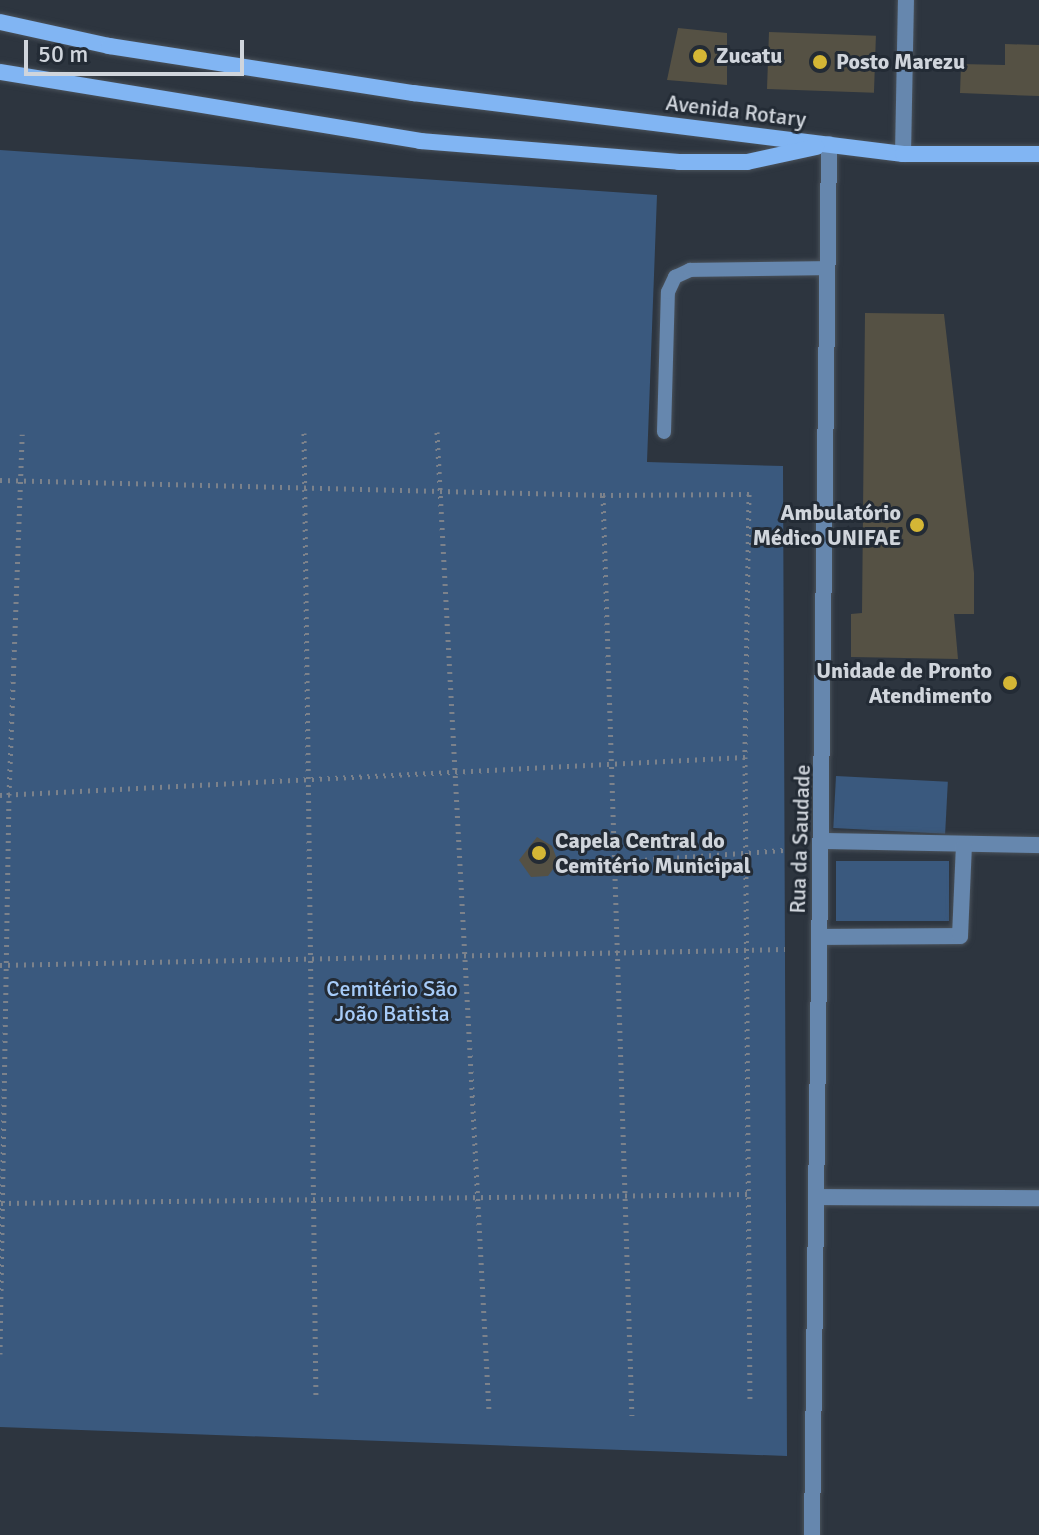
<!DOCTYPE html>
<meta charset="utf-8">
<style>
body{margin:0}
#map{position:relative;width:1039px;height:1535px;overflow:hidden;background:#2d353f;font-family:Signika,sans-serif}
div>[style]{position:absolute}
.green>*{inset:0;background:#3a597e;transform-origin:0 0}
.building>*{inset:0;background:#555144;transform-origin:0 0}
.path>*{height:5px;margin-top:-2.5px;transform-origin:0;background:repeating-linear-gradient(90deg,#7c828b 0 2px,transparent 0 8px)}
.roads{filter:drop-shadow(0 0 2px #4a525b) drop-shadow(0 0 2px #4a525b)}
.service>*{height:14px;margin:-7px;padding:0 7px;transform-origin:7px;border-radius:7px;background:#6687ae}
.minor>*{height:16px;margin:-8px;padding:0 8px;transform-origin:8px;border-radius:8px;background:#6687ae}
.secondary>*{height:16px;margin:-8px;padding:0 8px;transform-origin:8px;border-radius:8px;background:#81b5f3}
.dots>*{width:22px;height:22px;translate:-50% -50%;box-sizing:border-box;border:4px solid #232b35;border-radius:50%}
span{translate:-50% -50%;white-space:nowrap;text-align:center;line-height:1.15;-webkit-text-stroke:6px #232b35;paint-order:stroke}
.poi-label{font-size:22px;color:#d0d5dc;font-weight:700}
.left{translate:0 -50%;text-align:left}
.right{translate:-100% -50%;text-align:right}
.street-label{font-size:22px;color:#d0d5dc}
.park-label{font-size:22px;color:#a7ccf9}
.scale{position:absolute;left:24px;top:40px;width:220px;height:36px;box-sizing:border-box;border:4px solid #d0d5dc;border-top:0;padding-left:10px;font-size:24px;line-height:28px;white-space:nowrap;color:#d0d5dc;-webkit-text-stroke:6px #232b35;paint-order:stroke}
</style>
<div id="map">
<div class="green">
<div style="clip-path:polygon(0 150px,657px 195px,647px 462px,783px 466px,787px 1456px,0 1427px)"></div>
<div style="left:836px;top:776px;width:112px;height:52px;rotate:3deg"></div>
<div style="left:836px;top:861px;width:113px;height:60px"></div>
</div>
<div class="building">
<div style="clip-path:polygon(678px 28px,727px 33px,727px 85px,667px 80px)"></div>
<div style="left:769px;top:32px;width:107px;height:57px;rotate:2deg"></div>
<div style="clip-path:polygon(1005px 44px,1039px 45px,1039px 96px,960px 93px,961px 64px,1005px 65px)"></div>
<div style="clip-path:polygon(865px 313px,944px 314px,974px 573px,974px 614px,954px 614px,958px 659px,851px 657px,851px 614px,862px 613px)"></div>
<div style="clip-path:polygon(537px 837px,552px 846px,558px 862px,548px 876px,531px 877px,519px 860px)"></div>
</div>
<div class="path">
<div style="left:437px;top:432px;width:979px;rotate:86.96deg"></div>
<div style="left:304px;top:433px;width:965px;rotate:89.29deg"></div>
<div style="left:0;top:480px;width:603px;rotate:1.42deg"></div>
<div style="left:603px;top:495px;width:146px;rotate:-0.4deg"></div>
<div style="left:749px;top:494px;width:263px;rotate:90.9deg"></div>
<div style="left:745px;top:757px;width:647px;rotate:89.56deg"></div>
<div style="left:603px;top:495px;width:921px;rotate:88.2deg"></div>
<div style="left:0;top:795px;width:746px;rotate:-2.92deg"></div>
<div style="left:613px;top:862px;width:171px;rotate:-4deg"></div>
<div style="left:0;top:965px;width:785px;rotate:-1.17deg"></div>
<div style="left:1px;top:1203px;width:747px;rotate:-0.69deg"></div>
<div style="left:0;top:1354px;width:559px;rotate:-89.08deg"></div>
<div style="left:9px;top:795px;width:361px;rotate:-87.9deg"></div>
</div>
<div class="roads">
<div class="service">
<div style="left:664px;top:432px;width:140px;rotate:-88.4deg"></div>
<div style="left:668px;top:292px;width:17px;rotate:-65deg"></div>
<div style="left:675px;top:277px;width:17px;rotate:-25deg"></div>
<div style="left:690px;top:270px;width:138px;rotate:-0.8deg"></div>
</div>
<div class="minor">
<div style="left:903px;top:154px;width:154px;rotate:-88.9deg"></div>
<div style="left:821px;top:841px;width:218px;rotate:1.1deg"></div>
<div style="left:820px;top:937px;width:140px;rotate:-0.4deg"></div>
<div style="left:960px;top:936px;width:91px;rotate:-87.5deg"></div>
<div style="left:816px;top:1197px;width:223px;rotate:0.3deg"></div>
<div style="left:812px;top:1535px;width:1391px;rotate:-89.3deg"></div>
</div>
<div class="secondary">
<div style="left:0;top:22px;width:112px;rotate:12.4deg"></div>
<div style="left:109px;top:46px;width:308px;rotate:8.8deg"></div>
<div style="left:413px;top:93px;width:494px;rotate:7.1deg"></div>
<div style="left:903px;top:154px;width:136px"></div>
<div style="left:0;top:72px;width:426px;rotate:9.3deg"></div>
<div style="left:420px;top:141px;width:260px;rotate:4.6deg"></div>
<div style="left:679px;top:162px;width:68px"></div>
<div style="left:747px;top:162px;width:71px;rotate:-12.3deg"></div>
</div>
</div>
<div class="dots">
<div style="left:700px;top:56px;background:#d4b635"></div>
<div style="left:820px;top:62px;background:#d4b635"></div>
<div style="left:917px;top:525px;background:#d4b635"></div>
<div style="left:1010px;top:683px;background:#d4b635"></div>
<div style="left:539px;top:853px;background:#d4b635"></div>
</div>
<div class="poi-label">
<span class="left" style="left:716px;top:56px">Zucatu</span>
<span class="left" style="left:836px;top:62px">Posto Marezu</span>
<span class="right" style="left:901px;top:525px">Ambulatório<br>Médico UNIFAE</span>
<span class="right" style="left:992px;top:683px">Unidade de Pronto<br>Atendimento</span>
<span class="left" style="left:555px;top:853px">Capela Central do<br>Cemitério Municipal</span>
</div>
<div class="street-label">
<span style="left:736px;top:111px;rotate:7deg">Avenida Rotary</span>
<span style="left:800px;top:839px;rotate:-88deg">Rua da Saudade</span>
</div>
<div class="park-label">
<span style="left:392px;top:1001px">Cemitério São<br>João Batista</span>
</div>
<div class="scale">50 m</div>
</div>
